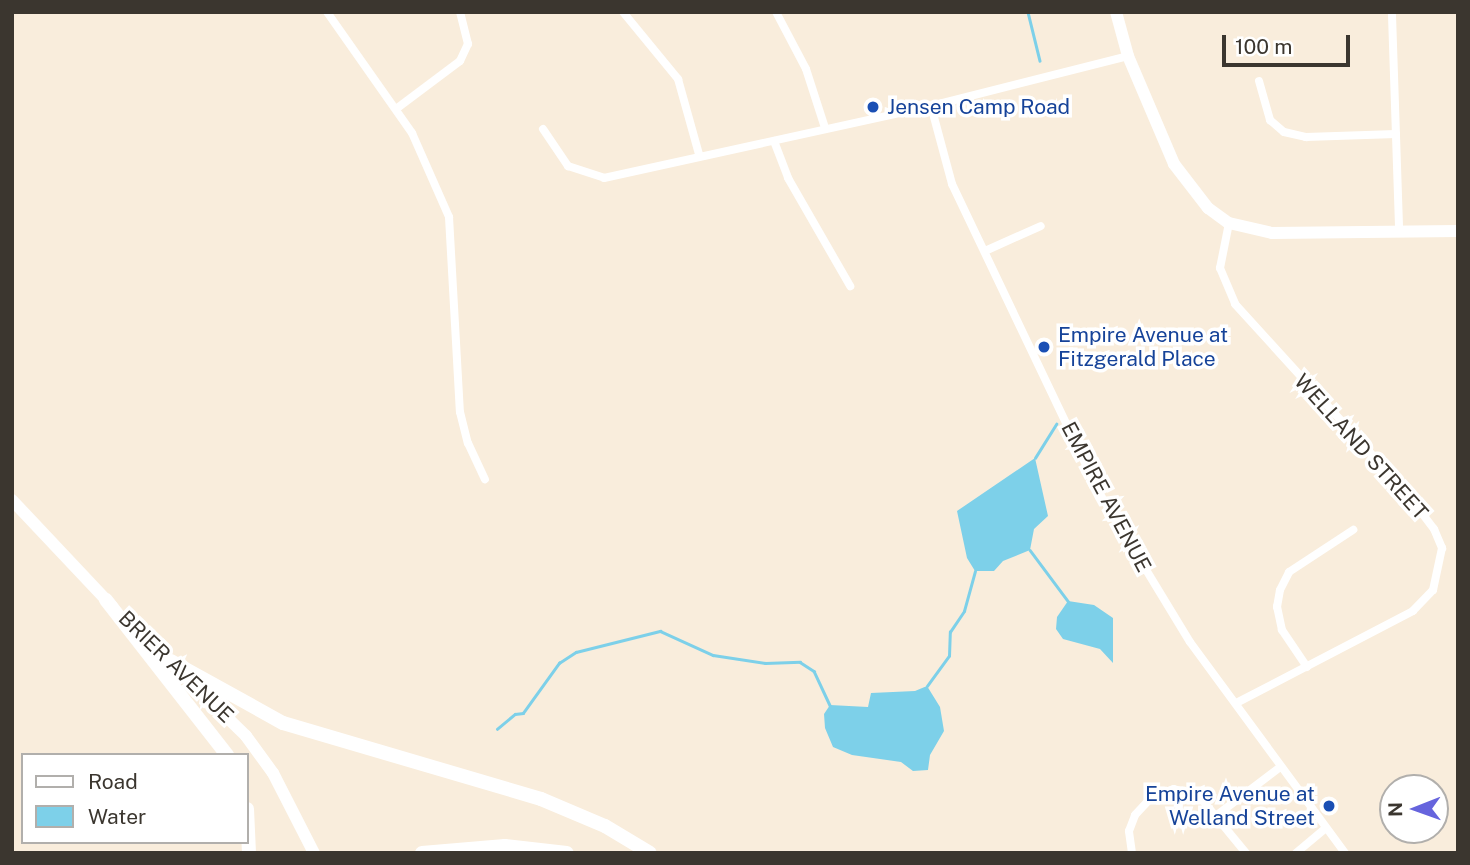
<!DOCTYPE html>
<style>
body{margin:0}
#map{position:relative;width:1470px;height:865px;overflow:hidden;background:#f9eddc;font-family:"Public Sans",sans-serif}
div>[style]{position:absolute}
.water>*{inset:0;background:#7dd0e9}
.stream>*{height:2.5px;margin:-1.25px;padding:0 1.25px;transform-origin:1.25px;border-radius:1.25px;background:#7dd0e9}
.street>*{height:8px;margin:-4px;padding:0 4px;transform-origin:4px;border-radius:4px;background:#fff}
.secondary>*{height:12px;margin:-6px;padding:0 6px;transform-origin:6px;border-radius:6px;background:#fff}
.highway>*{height:14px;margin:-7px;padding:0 7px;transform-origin:7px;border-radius:7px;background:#fff}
.dots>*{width:19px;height:19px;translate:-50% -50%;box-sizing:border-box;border:4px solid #fff;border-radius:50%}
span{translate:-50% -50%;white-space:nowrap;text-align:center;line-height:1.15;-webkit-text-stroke:7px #fff;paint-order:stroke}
.transit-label{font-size:21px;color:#164399}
.left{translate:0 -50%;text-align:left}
.right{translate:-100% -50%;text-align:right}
.street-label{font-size:21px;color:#3b362f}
.frame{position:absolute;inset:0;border:14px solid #3b362f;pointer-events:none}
.legend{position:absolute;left:21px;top:753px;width:228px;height:91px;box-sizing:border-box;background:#fff;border:2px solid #b1afac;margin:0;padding:9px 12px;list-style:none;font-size:21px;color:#3b362f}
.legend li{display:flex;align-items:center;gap:14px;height:35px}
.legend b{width:35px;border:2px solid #b1afac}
.north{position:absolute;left:1379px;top:774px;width:70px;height:70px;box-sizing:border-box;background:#fff;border:2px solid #b1afac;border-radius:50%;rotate:269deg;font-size:19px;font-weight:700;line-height:28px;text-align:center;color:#3b362f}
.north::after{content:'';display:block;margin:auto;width:24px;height:32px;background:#6664dd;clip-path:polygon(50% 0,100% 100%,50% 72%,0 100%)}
.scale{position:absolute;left:1222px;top:35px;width:128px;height:32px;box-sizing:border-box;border:4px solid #3b362f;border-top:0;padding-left:9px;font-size:21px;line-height:24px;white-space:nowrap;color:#3b362f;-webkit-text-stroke:5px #fff;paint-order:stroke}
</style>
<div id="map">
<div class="water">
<div style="clip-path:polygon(1035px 458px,1048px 516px,1034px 529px,1030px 550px,1003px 561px,994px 571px,975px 571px,967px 558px,957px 511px)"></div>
<div style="clip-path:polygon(1068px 601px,1094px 605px,1113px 618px,1113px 663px,1100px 649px,1063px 639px,1056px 629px,1057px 617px)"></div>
<div style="clip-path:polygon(927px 686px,940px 707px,944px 731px,930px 755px,928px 770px,913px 771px,901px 762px,852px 755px,833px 747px,825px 728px,824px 714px,830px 705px,868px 707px,871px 693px,915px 691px)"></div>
</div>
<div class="stream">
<div style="left:1028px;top:12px;width:50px;rotate:76.2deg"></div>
<div style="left:1035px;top:458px;width:40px;rotate:-58deg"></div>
<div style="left:1030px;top:550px;width:64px;rotate:53.3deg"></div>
<div style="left:927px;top:686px;width:37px;rotate:-54deg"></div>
<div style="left:949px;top:656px;width:24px;rotate:-88deg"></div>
<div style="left:950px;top:632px;width:25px;rotate:-56deg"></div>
<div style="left:964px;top:611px;width:41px;rotate:-74.6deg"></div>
<div style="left:497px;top:729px;width:23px;rotate:-40deg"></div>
<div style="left:515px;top:714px;width:8px;rotate:-7deg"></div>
<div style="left:523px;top:713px;width:62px;rotate:-54.2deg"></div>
<div style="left:559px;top:663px;width:20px;rotate:-33deg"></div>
<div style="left:576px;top:652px;width:87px;rotate:-14deg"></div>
<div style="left:660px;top:631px;width:58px;rotate:24.4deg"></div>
<div style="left:713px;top:655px;width:53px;rotate:8.7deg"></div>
<div style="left:765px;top:663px;width:35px;rotate:-2deg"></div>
<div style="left:800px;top:662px;width:17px;rotate:33deg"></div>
<div style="left:814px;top:671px;width:38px;rotate:65deg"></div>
</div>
<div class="street">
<div style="left:327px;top:12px;width:148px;rotate:54.9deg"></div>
<div style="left:412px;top:133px;width:92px;rotate:66.2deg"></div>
<div style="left:449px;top:217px;width:195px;rotate:86.8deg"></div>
<div style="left:460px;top:412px;width:32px;rotate:76deg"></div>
<div style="left:468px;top:443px;width:40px;rotate:65deg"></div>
<div style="left:623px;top:12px;width:87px;rotate:50.6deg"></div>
<div style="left:678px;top:79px;width:78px;rotate:74.4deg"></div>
<div style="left:776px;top:12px;width:64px;rotate:62.2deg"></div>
<div style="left:806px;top:69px;width:62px;rotate:72.1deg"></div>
<div style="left:1392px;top:15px;width:216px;rotate:88.1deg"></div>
<div style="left:1259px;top:81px;width:41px;rotate:74.2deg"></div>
<div style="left:1270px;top:120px;width:18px;rotate:41deg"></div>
<div style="left:1284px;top:132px;width:23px;rotate:13deg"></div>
<div style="left:1306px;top:137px;width:90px;rotate:-1.9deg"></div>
<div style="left:931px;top:106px;width:81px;rotate:74.9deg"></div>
<div style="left:952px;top:184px;width:344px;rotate:64.5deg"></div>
<div style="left:1100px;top:494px;width:173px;rotate:58.7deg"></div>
<div style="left:1190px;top:642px;width:262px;rotate:53.7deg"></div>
<div style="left:396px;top:109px;width:80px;rotate:-36.9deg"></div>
<div style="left:460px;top:61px;width:19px;rotate:-65deg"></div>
<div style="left:468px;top:44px;width:33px;rotate:-104deg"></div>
<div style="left:543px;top:129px;width:45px;rotate:56deg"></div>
<div style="left:568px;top:166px;width:38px;rotate:18deg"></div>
<div style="left:604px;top:178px;width:335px;rotate:-12.4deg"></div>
<div style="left:931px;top:106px;width:203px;rotate:-14.2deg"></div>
<div style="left:774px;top:141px;width:40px;rotate:69deg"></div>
<div style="left:788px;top:178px;width:125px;rotate:60.1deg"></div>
<div style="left:1229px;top:223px;width:46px;rotate:101.3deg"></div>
<div style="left:1220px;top:268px;width:39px;rotate:67deg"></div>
<div style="left:1235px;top:304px;width:253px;rotate:47.7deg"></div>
<div style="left:1405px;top:491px;width:48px;rotate:52.7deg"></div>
<div style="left:1434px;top:529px;width:21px;rotate:67deg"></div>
<div style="left:1442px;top:548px;width:43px;rotate:102.1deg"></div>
<div style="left:1433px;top:590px;width:29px;rotate:134deg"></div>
<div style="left:1413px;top:611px;width:199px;rotate:152.5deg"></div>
<div style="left:985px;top:251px;width:61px;rotate:-24.1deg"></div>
<div style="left:1307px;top:667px;width:45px;rotate:-124deg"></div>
<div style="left:1282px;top:630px;width:24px;rotate:-102deg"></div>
<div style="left:1277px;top:607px;width:17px;rotate:-80deg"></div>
<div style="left:1280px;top:590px;width:20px;rotate:-63deg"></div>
<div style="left:1289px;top:572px;width:77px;rotate:-33.3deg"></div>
<div style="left:1217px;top:815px;width:78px;rotate:-37.2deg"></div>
<div style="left:1132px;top:853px;width:22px;rotate:-98deg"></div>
<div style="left:1129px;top:831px;width:17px;rotate:-69deg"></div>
<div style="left:1135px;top:815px;width:25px;rotate:-47deg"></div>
<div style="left:1152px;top:797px;width:23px;rotate:-20deg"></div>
<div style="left:1174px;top:789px;width:26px;rotate:16deg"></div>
<div style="left:1199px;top:796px;width:74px;rotate:50.5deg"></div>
<div style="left:1296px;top:853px;width:38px;rotate:-40deg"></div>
</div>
<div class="secondary">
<div style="left:1116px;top:12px;width:46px;rotate:74.7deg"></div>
<div style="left:1128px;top:56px;width:117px;rotate:66.9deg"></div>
<div style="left:1174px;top:164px;width:56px;rotate:52.3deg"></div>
<div style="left:1208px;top:208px;width:26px;rotate:36deg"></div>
<div style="left:1229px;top:223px;width:44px;rotate:13.1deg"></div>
<div style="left:1272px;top:233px;width:186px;rotate:-0.6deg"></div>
<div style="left:12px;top:500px;width:146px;rotate:46.7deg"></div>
<div style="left:130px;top:623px;width:162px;rotate:44.2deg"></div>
<div style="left:246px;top:736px;width:46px;rotate:53.9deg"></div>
<div style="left:273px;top:773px;width:90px;rotate:62.9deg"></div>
</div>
<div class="highway">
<div style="left:106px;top:600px;width:197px;rotate:52deg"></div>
<div style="left:171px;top:661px;width:128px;rotate:29deg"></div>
<div style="left:283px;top:723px;width:269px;rotate:16.4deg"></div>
<div style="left:541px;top:799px;width:69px;rotate:22.9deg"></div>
<div style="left:605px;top:826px;width:52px;rotate:31deg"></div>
<div style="left:247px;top:809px;width:44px;rotate:87.4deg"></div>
<div style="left:422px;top:853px;width:83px;rotate:-4.8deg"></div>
<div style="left:505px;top:846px;width:62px;rotate:6.4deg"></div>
</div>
<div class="dots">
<div style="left:873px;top:107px;background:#1a4fb4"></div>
<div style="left:1044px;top:347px;background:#1a4fb4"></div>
<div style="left:1329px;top:806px;background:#1a4fb4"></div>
</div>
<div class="transit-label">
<span class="left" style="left:887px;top:107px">Jensen Camp Road</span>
<span class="left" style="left:1058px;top:347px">Empire Avenue at<br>Fitzgerald Place</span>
<span class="right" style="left:1315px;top:806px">Empire Avenue at<br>Welland Street</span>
</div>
<div class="street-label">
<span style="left:1361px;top:447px;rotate:48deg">WELLAND STREET</span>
<span style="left:1106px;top:497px;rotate:62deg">EMPIRE AVENUE</span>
<span style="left:176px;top:667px;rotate:44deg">BRIER AVENUE</span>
</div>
<div class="frame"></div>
<ul class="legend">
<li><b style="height:9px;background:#fff"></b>Road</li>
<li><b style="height:19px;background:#7dd0e9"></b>Water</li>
</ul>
<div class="north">N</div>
<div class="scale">100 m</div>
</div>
